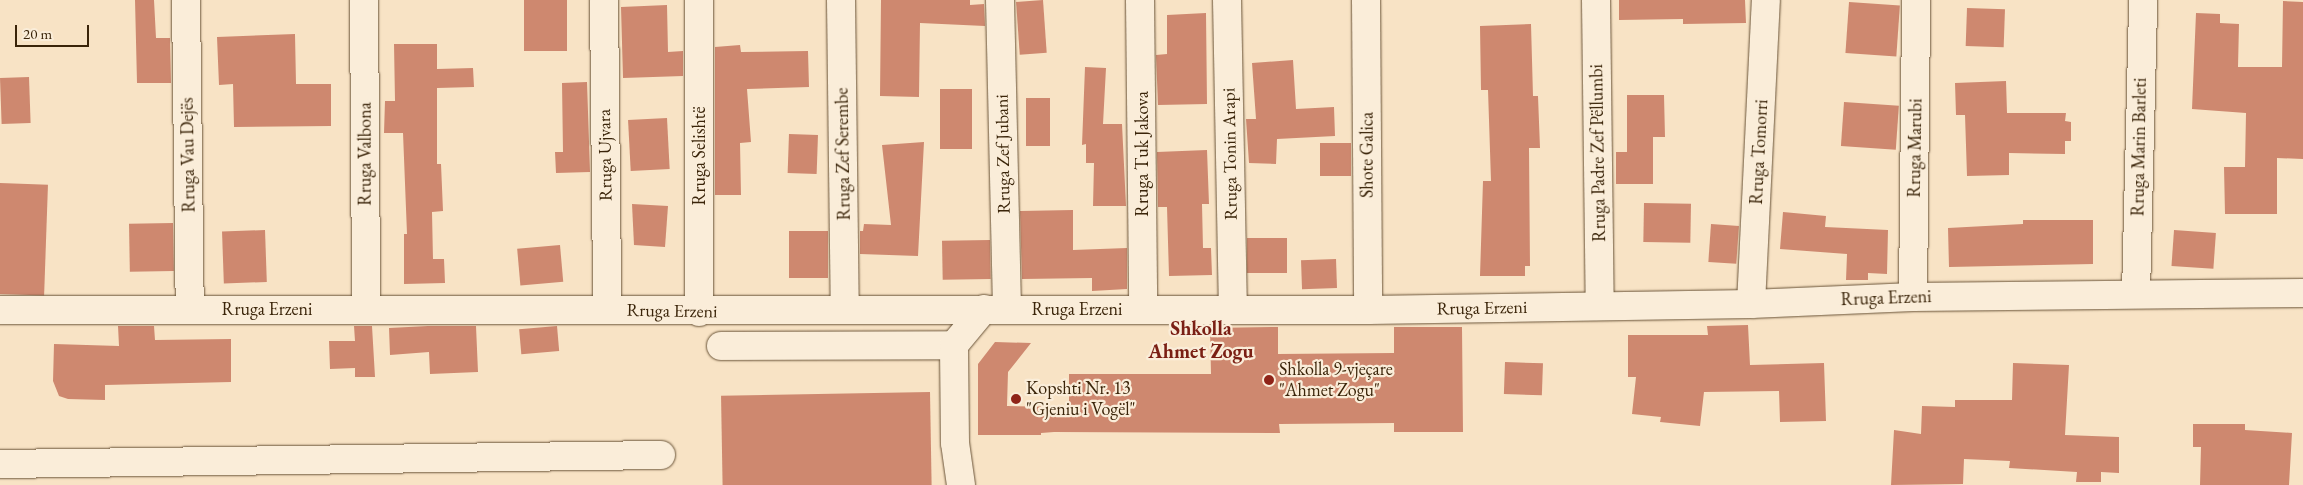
<!DOCTYPE html>
<meta charset="utf-8">
<style>
body{margin:0}
#map{position:relative;width:2303px;height:485px;overflow:hidden;background:#f8e3c5;font-family:"EB Garamond",serif}
div>[style]{position:absolute}
.building>*{inset:0;background:#ce886f;transform-origin:0 0}
.roads{filter:drop-shadow(0 0 1px #6a5438) drop-shadow(0 0 1px #6a5438)}
.minor>*{height:28px;margin:-14px;padding:0 14px;transform-origin:14px;border-radius:14px;background:#faedd9}
.dots>*{width:14px;height:14px;translate:-50% -50%;box-sizing:border-box;border:2px solid #faedd9;border-radius:50%}
span{translate:-50% -50%;white-space:nowrap;text-align:center;line-height:1.15;-webkit-text-stroke:4.5px #faedd9;paint-order:stroke}
.street-label{font-size:18px;color:#3a2409}
.poi-label{font-size:18px;color:#3a2409}
.left{translate:0 -50%;text-align:left}
.quarter-label{font-size:20px;color:#7a1f14;font-weight:700}
.scale{position:absolute;left:15px;top:25px;width:74px;height:22px;box-sizing:border-box;border:2px solid #3a2409;border-top:0;padding-left:6px;font-size:15px;line-height:18px;white-space:nowrap;color:#3a2409;-webkit-text-stroke:4px #faedd9;paint-order:stroke}
</style>
<div id="map">
<div class="building">
<div style="clip-path:polygon(135px 0,154px 0,156px 38px,170px 38px,171px 83px,137px 83px)"></div>
<div style="left:524px;top:0;width:43px;height:51px"></div>
<div style="clip-path:polygon(881px 0,970px 0,970px 5px,984px 4px,985px 26px,920px 23px,919px 97px,880px 96px)"></div>
<div style="left:1043px;top:0;width:53px;height:27px;rotate:86deg"></div>
<div style="clip-path:polygon(1619px 0,1745px 0,1746px 23px,1683px 24px,1683px 19px,1619px 20px)"></div>
<div style="clip-path:polygon(2283px 1px,2303px 2px,2303px 159px,2277px 158px,2277px 214px,2225px 214px,2224px 167px,2245px 167px,2246px 113px,2192px 109px,2196px 13px,2220px 14px,2220px 23px,2239px 24px,2238px 67px,2282px 67px)"></div>
<div style="left:1849px;top:2px;width:51px;height:51px;rotate:4deg"></div>
<div style="clip-path:polygon(667px 5px,668px 52px,683px 51px,683px 76px,623px 78px,621px 7px)"></div>
<div style="left:1967px;top:8px;width:38px;height:38px;rotate:2deg"></div>
<div style="clip-path:polygon(1206px 13px,1207px 104px,1158px 105px,1156px 55px,1167px 54px,1167px 15px)"></div>
<div style="clip-path:polygon(1531px 24px,1533px 96px,1538px 96px,1540px 148px,1529px 148px,1530px 266px,1525px 266px,1525px 276px,1480px 276px,1483px 181px,1491px 181px,1488px 90px,1481px 90px,1480px 26px)"></div>
<div style="clip-path:polygon(295px 34px,296px 84px,331px 84px,331px 126px,234px 127px,233px 84px,219px 85px,217px 37px)"></div>
<div style="clip-path:polygon(394px 44px,437px 44px,437px 69px,473px 68px,474px 87px,437px 88px,437px 164px,441px 164px,443px 211px,432px 212px,433px 259px,444px 259px,445px 283px,404px 284px,404px 234px,407px 234px,403px 133px,384px 133px,385px 101px,395px 101px)"></div>
<div style="clip-path:polygon(740px 45px,741px 52px,808px 51px,809px 87px,747px 89px,751px 142px,740px 143px,741px 195px,715px 195px,715px 47px)"></div>
<div style="clip-path:polygon(1293px 60px,1296px 109px,1334px 107px,1335px 136px,1277px 139px,1276px 164px,1249px 163px,1246px 119px,1256px 119px,1252px 63px)"></div>
<div style="clip-path:polygon(1085px 67px,1106px 68px,1103px 124px,1122px 124px,1126px 206px,1093px 206px,1094px 163px,1086px 163px,1086px 144px,1082px 145px)"></div>
<div style="left:29px;top:77px;width:46px;height:29px;rotate:88deg"></div>
<div style="clip-path:polygon(2006px 81px,2007px 113px,2066px 113px,2065px 121px,2071px 122px,2071px 141px,2065px 141px,2065px 154px,2009px 153px,2009px 175px,1967px 176px,1965px 115px,1956px 115px,1955px 83px)"></div>
<div style="clip-path:polygon(587px 82px,590px 172px,556px 173px,555px 152px,563px 152px,562px 83px)"></div>
<div style="left:940px;top:89px;width:32px;height:60px"></div>
<div style="clip-path:polygon(1627px 95px,1664px 95px,1665px 137px,1653px 137px,1653px 184px,1616px 184px,1616px 152px,1627px 152px)"></div>
<div style="left:1026px;top:98px;width:24px;height:48px"></div>
<div style="left:1844px;top:102px;width:55px;height:44px;rotate:4deg"></div>
<div style="left:667px;top:118px;width:51px;height:39px;rotate:87deg"></div>
<div style="left:789px;top:134px;width:29px;height:39px;rotate:2deg"></div>
<div style="clip-path:polygon(924px 142px,918px 256px,860px 254px,860px 231px,863px 231px,864px 224px,891px 225px,882px 145px)"></div>
<div style="left:1320px;top:143px;width:31px;height:33px"></div>
<div style="clip-path:polygon(1207px 150px,1209px 204px,1202px 204px,1203px 248px,1211px 248px,1212px 275px,1169px 276px,1167px 207px,1158px 207px,1157px 152px)"></div>
<div style="left:0;top:183px;width:48px;height:111px;rotate:2deg"></div>
<div style="left:1644px;top:203px;width:47px;height:39px;rotate:1deg"></div>
<div style="clip-path:polygon(632px 204px,668px 206px,665px 247px,634px 245px)"></div>
<div style="clip-path:polygon(1073px 210px,1073px 250px,1127px 248px,1127px 289px,1092px 291px,1092px 278px,1022px 279px,1020px 211px)"></div>
<div style="clip-path:polygon(1783px 212px,1826px 216px,1825px 227px,1888px 230px,1887px 274px,1868px 273px,1868px 280px,1846px 280px,1847px 254px,1780px 249px)"></div>
<div style="clip-path:polygon(2023px 220px,2093px 220px,2093px 264px,1949px 267px,1948px 228px,2023px 224px)"></div>
<div style="left:173px;top:223px;width:48px;height:44px;rotate:89deg"></div>
<div style="left:1711px;top:224px;width:28px;height:38px;rotate:4deg"></div>
<div style="left:265px;top:230px;width:52px;height:43px;rotate:88deg"></div>
<div style="left:2174px;top:230px;width:42px;height:36px;rotate:4deg"></div>
<div style="left:789px;top:231px;width:39px;height:47px"></div>
<div style="left:1287px;top:238px;width:35px;height:40px;rotate:90deg"></div>
<div style="left:990px;top:240px;width:39px;height:48px;rotate:89deg"></div>
<div style="left:560px;top:245px;width:37px;height:43px;rotate:85deg"></div>
<div style="left:1336px;top:259px;width:29px;height:35px;rotate:88deg"></div>
<div style="clip-path:polygon(1748px 325px,1750px 365px,1824px 363px,1826px 421px,1780px 422px,1779px 391px,1704px 392px,1700px 426px,1660px 422px,1661px 417px,1632px 414px,1636px 377px,1628px 377px,1628px 335px,1708px 335px,1707px 326px)"></div>
<div style="clip-path:polygon(118px 326px,154px 326px,155px 340px,231px 339px,231px 382px,105px 385px,105px 400px,68px 399px,59px 396px,53px 381px,54px 344px,119px 346px)"></div>
<div style="clip-path:polygon(354px 326px,372px 326px,375px 377px,355px 377px,355px 368px,330px 369px,329px 341px,355px 341px)"></div>
<div style="clip-path:polygon(428px 326px,476px 326px,478px 372px,430px 374px,429px 352px,390px 355px,389px 328px)"></div>
<div style="left:557px;top:326px;width:25px;height:38px;rotate:85deg"></div>
<div style="clip-path:polygon(1278px 327px,1278px 354px,1394px 353px,1394px 327px,1462px 327px,1463px 432px,1394px 432px,1394px 423px,1279px 424px,1280px 433px,1054px 432px,1041px 433px,1041px 435px,978px 435px,978px 364px,995px 342px,1031px 343px,1008px 372px,1007px 406px,1069px 407px,1069px 374px,1211px 374px,1210px 328px)"></div>
<div style="left:1505px;top:362px;width:38px;height:32px;rotate:2deg"></div>
<div style="clip-path:polygon(2013px 363px,2069px 365px,2065px 435px,2119px 437px,2119px 473px,2101px 472px,2101px 482px,2076px 482px,2077px 472px,2009px 468px,2010px 461px,1964px 459px,1963px 484px,1891px 485px,1894px 430px,1921px 434px,1922px 406px,1955px 407px,1955px 400px,2012px 400px)"></div>
<div style="left:930px;top:392px;width:93px;height:209px;rotate:89deg"></div>
<div style="clip-path:polygon(2193px 424px,2245px 424px,2245px 430px,2292px 433px,2289px 485px,2200px 485px,2201px 447px,2193px 447px)"></div>
</div>
<div class="roads">
<div class="minor">
<div style="left:186px;top:0;width:310px;rotate:89.3deg"></div>
<div style="left:364px;top:0;width:308px;rotate:89.6deg"></div>
<div style="left:604px;top:0;width:310px;rotate:89.4deg"></div>
<div style="left:699px;top:0;width:312px;rotate:90deg"></div>
<div style="left:841px;top:0;width:309px;rotate:89.3deg"></div>
<div style="left:1000px;top:0;width:309px;rotate:88.7deg"></div>
<div style="left:1140px;top:0;width:309px;rotate:89.4deg"></div>
<div style="left:1227px;top:0;width:309px;rotate:88.9deg"></div>
<div style="left:1366px;top:0;width:310px;rotate:89.6deg"></div>
<div style="left:1596px;top:0;width:306px;rotate:89.3deg"></div>
<div style="left:2136px;top:294px;width:294px;rotate:-88.6deg"></div>
<div style="left:1913px;top:297px;width:297px;rotate:-89.4deg"></div>
<div style="left:1751px;top:304px;width:304px;rotate:-87.2deg"></div>
<div style="left:0;top:310px;width:1368px"></div>
<div style="left:1368px;top:310px;width:383px;rotate:-0.9deg"></div>
<div style="left:1751px;top:304px;width:162px;rotate:-2.5deg"></div>
<div style="left:1913px;top:297px;width:390px;rotate:-0.6deg"></div>
<div style="left:721px;top:346px;width:233px;rotate:-0.2deg"></div>
<div style="left:0;top:464px;width:661px;rotate:-0.78deg"></div>
<div style="left:961px;top:485px;width:42px;rotate:-98.1deg"></div>
<div style="left:955px;top:443px;width:98px;rotate:-90.6deg"></div>
<div style="left:954px;top:345px;width:47px;rotate:-50.2deg"></div>
</div>
</div>
<div class="dots">
<div style="left:1269px;top:380px;background:#8f2418"></div>
<div style="left:1016px;top:399px;background:#8f2418"></div>
</div>
<div class="street-label">
<span style="left:2139px;top:147px;rotate:-89deg">Rruga Marin Barleti</span>
<span style="left:1915px;top:148px;rotate:-89deg">Rruga Marubi</span>
<span style="left:1759px;top:152px;rotate:-87deg">Rruga Tomorri</span>
<span style="left:1598px;top:153px;rotate:-91deg">Rruga Padre Zef Pëllumbi</span>
<span style="left:365px;top:154px;rotate:-90deg">Rruga Valbona</span>
<span style="left:843px;top:154px;rotate:-91deg">Rruga Zef Serembe</span>
<span style="left:1003px;top:154px;rotate:-91deg">Rruga Zef Jubani</span>
<span style="left:1142px;top:154px;rotate:-90deg">Rruga Tuk Jakova</span>
<span style="left:1230px;top:154px;rotate:-91deg">Rruga Tonin Arapi</span>
<span style="left:188px;top:155px;rotate:-91deg">Rruga Vau Dejës</span>
<span style="left:605px;top:155px;rotate:-91deg">Rruga Ujvara</span>
<span style="left:1367px;top:155px;rotate:-90deg">Shote Galica</span>
<span style="left:699px;top:156px;rotate:-90deg">Rruga Selishtë</span>
<span style="left:1886px;top:298px;rotate:-2deg">Rruga Erzeni</span>
<span style="left:1482px;top:308px;rotate:-1deg">Rruga Erzeni</span>
<span style="left:267px;top:309px">Rruga Erzeni</span>
<span style="left:1077px;top:309px">Rruga Erzeni</span>
<span style="left:672px;top:311px;rotate:1deg">Rruga Erzeni</span>
</div>
<div class="poi-label">
<span class="left" style="left:1279px;top:380px">Shkolla 9-vjeçare<br>"Ahmet Zogu"</span>
<span class="left" style="left:1026px;top:399px">Kopshti Nr. 13<br>"Gjeniu i Vogël"</span>
</div>
<div class="quarter-label">
<span style="left:1201px;top:340px">Shkolla<br>Ahmet Zogu</span>
</div>
<div class="scale">20 m</div>
</div>
